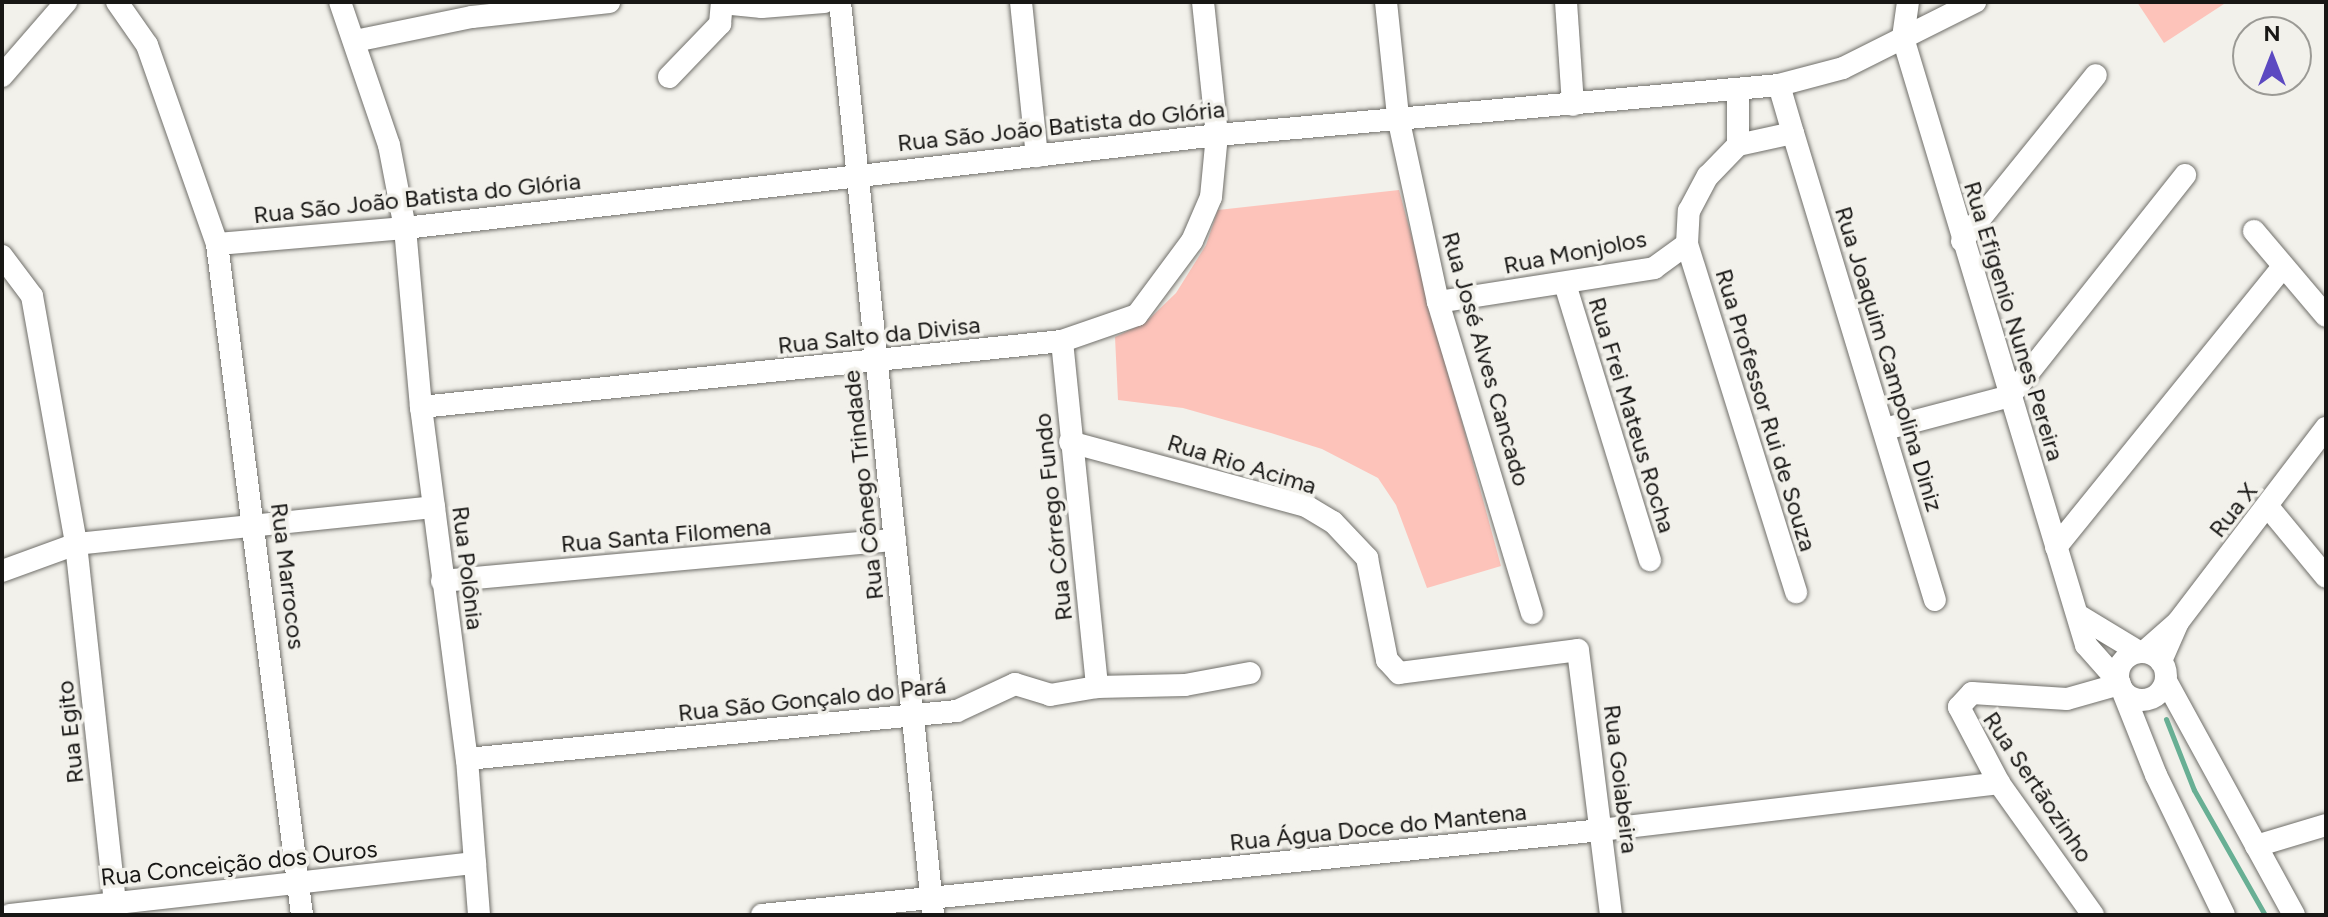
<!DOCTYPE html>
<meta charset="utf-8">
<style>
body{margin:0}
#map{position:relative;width:2328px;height:917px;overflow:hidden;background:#f2f1eb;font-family:Figtree,sans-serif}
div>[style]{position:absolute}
.green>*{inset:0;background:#fdc3ba}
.stream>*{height:5px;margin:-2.5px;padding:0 2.5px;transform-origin:2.5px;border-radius:2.5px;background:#68af94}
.roads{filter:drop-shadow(0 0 2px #706f6a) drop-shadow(0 0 2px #706f6a)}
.minor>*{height:22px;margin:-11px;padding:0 11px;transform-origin:11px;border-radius:11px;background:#fff}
.minor>.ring{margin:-11px;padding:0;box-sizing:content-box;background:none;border:22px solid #fff;border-radius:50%}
span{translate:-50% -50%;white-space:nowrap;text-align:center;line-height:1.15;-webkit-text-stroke:7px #f2f1eb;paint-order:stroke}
.street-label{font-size:24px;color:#181715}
.frame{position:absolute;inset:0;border:4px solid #181715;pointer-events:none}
.north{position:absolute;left:2232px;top:16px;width:80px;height:80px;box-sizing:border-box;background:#f2f1eb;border:2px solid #9b9a95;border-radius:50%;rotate:0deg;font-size:22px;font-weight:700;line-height:32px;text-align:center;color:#181715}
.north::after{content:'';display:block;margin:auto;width:28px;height:36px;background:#5c49c1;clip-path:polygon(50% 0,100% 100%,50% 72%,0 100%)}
</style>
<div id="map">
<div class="green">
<div style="clip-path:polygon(2137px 2px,2227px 2px,2164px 43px)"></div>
<div style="clip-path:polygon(1399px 190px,1501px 566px,1427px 588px,1396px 505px,1378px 478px,1322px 449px,1271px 433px,1183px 408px,1118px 400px,1115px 337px,1145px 323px,1176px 293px,1206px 245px,1218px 210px)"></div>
</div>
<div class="stream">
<div style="left:2166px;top:719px;width:76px;rotate:68.5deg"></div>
<div style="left:2194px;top:790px;width:144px;rotate:60.4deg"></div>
</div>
<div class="roads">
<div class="minor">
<div style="left:117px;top:2px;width:52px;rotate:55.1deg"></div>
<div style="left:147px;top:45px;width:211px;rotate:70.6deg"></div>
<div style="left:217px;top:244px;width:676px;rotate:82.78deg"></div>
<div style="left:340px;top:2px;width:151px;rotate:71.1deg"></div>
<div style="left:389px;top:145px;width:85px;rotate:79.1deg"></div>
<div style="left:405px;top:228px;width:180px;rotate:84.9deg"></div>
<div style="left:421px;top:407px;width:355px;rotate:82.6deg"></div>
<div style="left:467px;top:759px;width:156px;rotate:85.6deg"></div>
<div style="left:840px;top:2px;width:918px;rotate:84.18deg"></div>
<div style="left:1021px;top:2px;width:155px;rotate:84.1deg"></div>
<div style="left:1386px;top:2px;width:116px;rotate:84deg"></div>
<div style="left:1398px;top:117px;width:189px;rotate:77.8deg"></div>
<div style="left:1438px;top:302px;width:325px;rotate:73.2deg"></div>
<div style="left:1566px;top:2px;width:103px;rotate:86.1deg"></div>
<div style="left:1908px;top:2px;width:36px;rotate:98deg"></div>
<div style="left:1903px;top:38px;width:634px;rotate:73.22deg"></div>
<div style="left:2086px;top:645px;width:50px;rotate:48.3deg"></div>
<div style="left:722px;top:3px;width:40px;rotate:5.7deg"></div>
<div style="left:762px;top:7px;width:62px;rotate:-4.6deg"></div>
<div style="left:355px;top:41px;width:119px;rotate:-11.6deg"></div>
<div style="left:472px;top:17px;width:138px;rotate:-6.2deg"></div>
<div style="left:2px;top:76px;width:98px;rotate:-49.1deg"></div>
<div style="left:669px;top:77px;width:74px;rotate:-46.1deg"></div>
<div style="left:720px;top:24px;width:22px;rotate:-85deg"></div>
<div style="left:1738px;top:89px;width:56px;rotate:90deg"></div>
<div style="left:1793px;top:133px;width:488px;rotate:73.1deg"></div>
<div style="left:2254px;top:231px;width:111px;rotate:49.7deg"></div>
<div style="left:1962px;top:241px;width:213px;rotate:-51.1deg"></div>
<div style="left:217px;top:244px;width:189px;rotate:-4.9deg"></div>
<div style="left:405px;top:228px;width:817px;rotate:-6.53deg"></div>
<div style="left:1217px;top:135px;width:564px;rotate:-5.08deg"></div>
<div style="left:1779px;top:85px;width:66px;rotate:-14.9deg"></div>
<div style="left:1843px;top:68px;width:148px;rotate:-26.6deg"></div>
<div style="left:1687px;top:244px;width:365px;rotate:72.6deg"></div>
<div style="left:2px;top:256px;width:50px;rotate:53.1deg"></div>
<div style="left:32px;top:296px;width:252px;rotate:79.9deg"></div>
<div style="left:76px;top:544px;width:373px;rotate:83.8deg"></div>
<div style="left:1565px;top:284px;width:289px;rotate:72.9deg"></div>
<div style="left:1438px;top:302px;width:219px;rotate:-8.9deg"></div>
<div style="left:1654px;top:268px;width:41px;rotate:-36deg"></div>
<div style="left:1687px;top:244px;width:33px;rotate:-87deg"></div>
<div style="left:1689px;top:211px;width:40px;rotate:-62deg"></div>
<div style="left:1708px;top:176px;width:43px;rotate:-45.9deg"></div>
<div style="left:1738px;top:145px;width:56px;rotate:-12.3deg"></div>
<div style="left:1793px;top:133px;width:50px;rotate:-106.3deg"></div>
<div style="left:1062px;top:341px;width:348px;rotate:84.2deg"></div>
<div style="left:421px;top:407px;width:644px;rotate:-5.88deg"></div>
<div style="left:1062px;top:341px;width:79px;rotate:-19.1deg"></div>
<div style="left:1137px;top:315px;width:92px;rotate:-53.4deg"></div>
<div style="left:1192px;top:241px;width:48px;rotate:-66.6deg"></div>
<div style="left:1211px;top:197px;width:62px;rotate:-84.5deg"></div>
<div style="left:1217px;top:135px;width:134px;rotate:-96deg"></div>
<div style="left:1885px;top:429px;width:129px;rotate:-14.8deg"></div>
<div style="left:2010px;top:396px;width:282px;rotate:-51.6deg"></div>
<div style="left:1070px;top:442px;width:245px;rotate:15.2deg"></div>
<div style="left:1306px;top:506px;width:31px;rotate:31deg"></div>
<div style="left:1333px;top:522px;width:50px;rotate:46.6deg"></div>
<div style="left:1367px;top:558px;width:104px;rotate:78.9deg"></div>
<div style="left:1387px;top:660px;width:18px;rotate:47deg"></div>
<div style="left:1399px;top:673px;width:180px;rotate:-7.3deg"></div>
<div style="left:1578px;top:650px;width:267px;rotate:82.9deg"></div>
<div style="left:2269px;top:508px;width:89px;rotate:50.4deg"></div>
<div style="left:2056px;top:547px;width:360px;rotate:-51deg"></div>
<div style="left:2px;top:571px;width:79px;rotate:-20deg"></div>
<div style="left:76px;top:544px;width:360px;rotate:-5.9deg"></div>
<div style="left:442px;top:581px;width:455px;rotate:-5.2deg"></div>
<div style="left:2081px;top:617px;width:68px;rotate:31.1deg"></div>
<div style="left:2178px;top:622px;width:244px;rotate:-52.7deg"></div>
<div class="ring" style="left:2118px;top:652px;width:26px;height:26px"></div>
<div style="left:2144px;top:652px;width:45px;rotate:-41.4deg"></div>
<div style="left:2178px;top:622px;width:43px;rotate:113.6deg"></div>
<div style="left:2166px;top:681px;width:267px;rotate:61.3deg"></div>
<div style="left:2121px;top:687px;width:95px;rotate:68.3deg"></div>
<div style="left:2156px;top:775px;width:156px;rotate:64.1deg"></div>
<div style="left:467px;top:759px;width:492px;rotate:-5.6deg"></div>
<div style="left:957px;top:711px;width:64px;rotate:-25deg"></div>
<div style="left:1015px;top:684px;width:37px;rotate:17deg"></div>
<div style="left:1050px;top:695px;width:48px;rotate:-9.7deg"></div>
<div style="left:1097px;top:687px;width:88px;rotate:-1.3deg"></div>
<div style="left:1185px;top:685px;width:66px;rotate:-10.5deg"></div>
<div style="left:2256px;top:846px;width:73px;rotate:-16.7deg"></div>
<div style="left:10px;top:915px;width:468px;rotate:-6.4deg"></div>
<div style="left:762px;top:915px;width:843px;rotate:-5.78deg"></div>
<div style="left:1601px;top:830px;width:401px;rotate:-6.7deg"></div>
<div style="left:2093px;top:915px;width:162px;rotate:-125.5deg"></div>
<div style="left:1999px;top:783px;width:86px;rotate:-117.8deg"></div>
<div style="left:1959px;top:707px;width:19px;rotate:-47deg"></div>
<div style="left:1972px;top:693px;width:95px;rotate:3.6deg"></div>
<div style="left:2067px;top:699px;width:55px;rotate:-15.8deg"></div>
</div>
</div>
<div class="street-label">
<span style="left:1061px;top:126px;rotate:-6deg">Rua São João Batista do Glória</span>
<span style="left:417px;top:198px;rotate:-6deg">Rua São João Batista do Glória</span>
<span style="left:1575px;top:252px;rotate:-11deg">Rua Monjolos</span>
<span style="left:2014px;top:321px;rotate:73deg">Rua Efigenio Nunes Pereira</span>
<span style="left:879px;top:335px;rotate:-6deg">Rua Salto da Divisa</span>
<span style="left:1486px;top:359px;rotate:74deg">Rua José Alves Cancado</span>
<span style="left:1889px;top:359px;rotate:73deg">Rua Joaquim Campolina Diniz</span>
<span style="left:1766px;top:410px;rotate:73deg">Rua Professor Rui de Souza</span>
<span style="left:1632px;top:415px;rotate:73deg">Rua Frei Mateus Rocha</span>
<span style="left:1242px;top:464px;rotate:17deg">Rua Rio Acima</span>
<span style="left:863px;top:485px;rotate:-96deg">Rua Cônego Trindade</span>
<span style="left:2233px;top:510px;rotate:-52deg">Rua X</span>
<span style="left:1053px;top:517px;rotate:-96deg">Rua Córrego Fundo</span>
<span style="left:666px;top:535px;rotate:-5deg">Rua Santa Filomena</span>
<span style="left:468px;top:568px;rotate:83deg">Rua Polônia</span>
<span style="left:288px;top:576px;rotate:83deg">Rua Marrocos</span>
<span style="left:812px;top:699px;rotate:-6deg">Rua São Gonçalo do Pará</span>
<span style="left:70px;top:732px;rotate:-96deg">Rua Egito</span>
<span style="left:1621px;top:779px;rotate:83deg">Rua Goiabeira</span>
<span style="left:2038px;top:787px;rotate:56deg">Rua Sertãozinho</span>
<span style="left:1378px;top:827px;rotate:-6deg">Rua Água Doce do Mantena</span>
<span style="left:239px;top:863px;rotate:-6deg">Rua Conceição dos Ouros</span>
</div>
<div class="frame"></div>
<div class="north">N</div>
</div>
